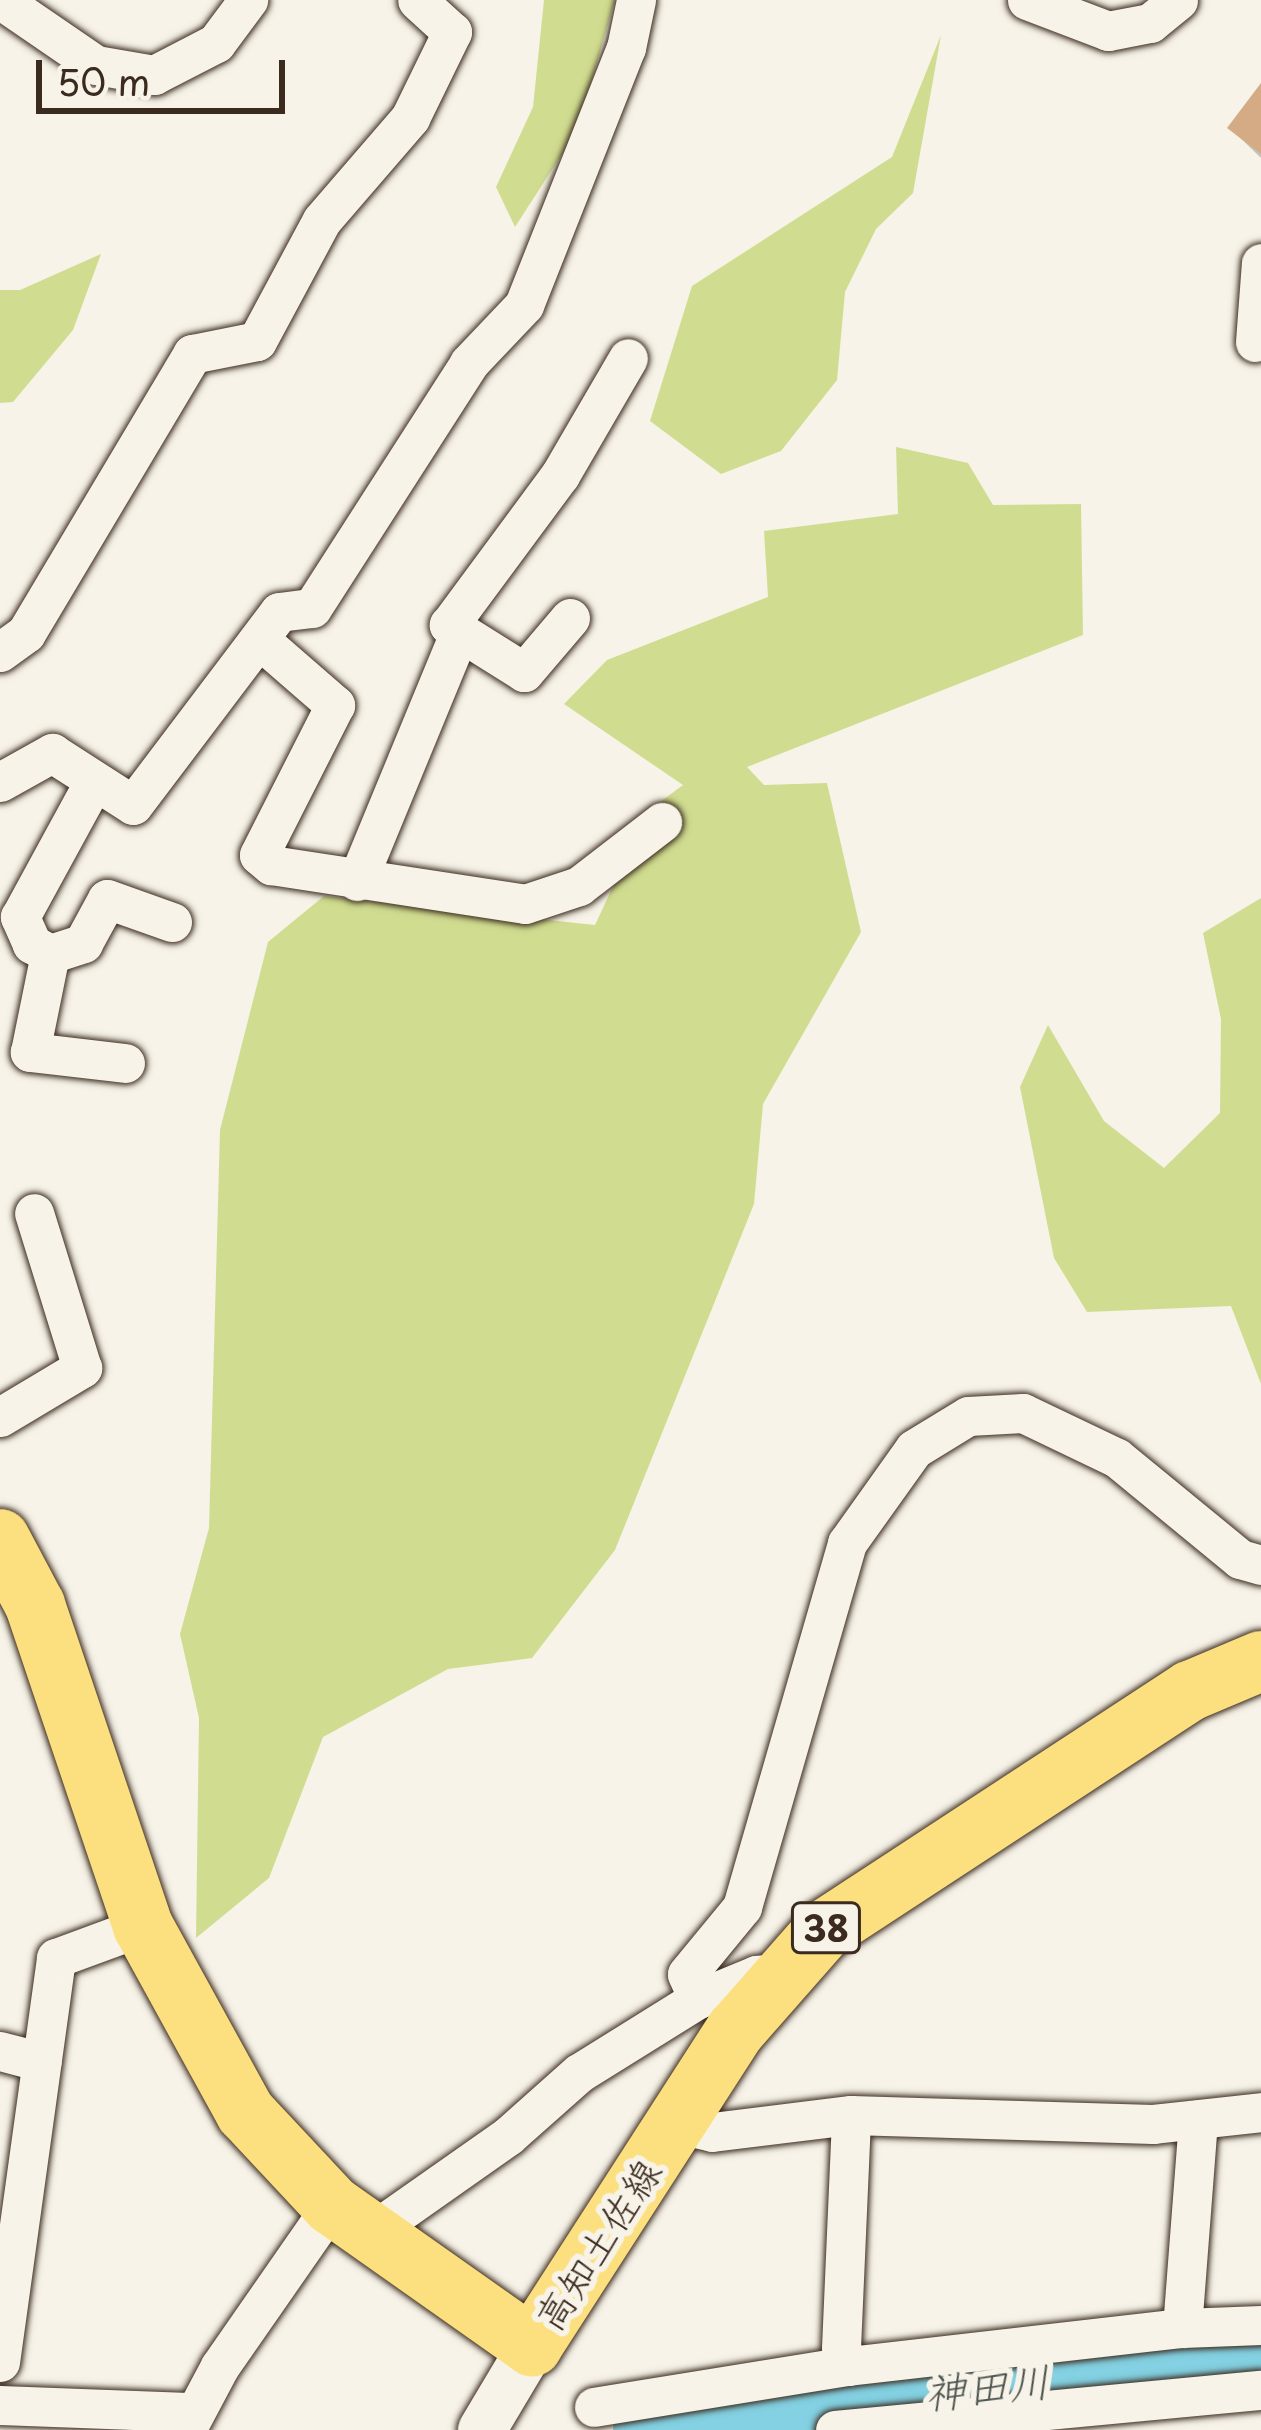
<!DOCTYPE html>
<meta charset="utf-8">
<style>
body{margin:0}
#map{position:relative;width:1261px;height:2430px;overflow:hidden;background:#f7f3e8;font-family:"Playpen Sans","Klee One",sans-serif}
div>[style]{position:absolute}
.green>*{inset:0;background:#d0dd90}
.shadow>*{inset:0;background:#0003}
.river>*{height:60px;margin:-30px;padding:0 30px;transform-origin:30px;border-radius:30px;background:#83d1e2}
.building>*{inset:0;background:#d5ab86}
.roads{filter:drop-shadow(0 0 3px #3b2a1e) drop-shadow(0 0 3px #3b2a1e)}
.minor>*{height:39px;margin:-19.5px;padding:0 19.5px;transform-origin:19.5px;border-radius:19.5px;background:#f7f3e8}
.tertiary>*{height:48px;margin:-24px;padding:0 24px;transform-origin:24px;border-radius:24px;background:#f7f3e8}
.primary>*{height:60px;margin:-30px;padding:0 30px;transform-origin:30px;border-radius:30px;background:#fce080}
span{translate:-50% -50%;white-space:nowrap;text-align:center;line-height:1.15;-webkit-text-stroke:12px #f7f3e8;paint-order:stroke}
.shield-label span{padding:3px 9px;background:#f7f3e8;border:3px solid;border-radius:9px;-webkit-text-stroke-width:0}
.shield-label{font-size:36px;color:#3b2a1e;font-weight:700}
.street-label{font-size:39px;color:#3b2a1e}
.water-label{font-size:42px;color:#4d544f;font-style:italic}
.scale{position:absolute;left:36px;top:60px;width:249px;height:54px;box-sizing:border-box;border:6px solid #3b2a1e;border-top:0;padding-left:15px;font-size:36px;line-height:42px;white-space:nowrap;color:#3b2a1e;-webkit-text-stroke:9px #f7f3e8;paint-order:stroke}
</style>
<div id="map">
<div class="green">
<div style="clip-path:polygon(544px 0,615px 0,577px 131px,515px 227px,496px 187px,533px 107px)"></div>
<div style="clip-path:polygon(941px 35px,913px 193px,876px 229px,845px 292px,837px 380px,781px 451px,721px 474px,650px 421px,692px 286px,892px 157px)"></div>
<div style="clip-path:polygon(101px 254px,73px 330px,13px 402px,0 403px,0 290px,20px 290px)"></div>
<div style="clip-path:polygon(896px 447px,968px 463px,993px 505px,1081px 504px,1083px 635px,747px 767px,764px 785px,827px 783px,861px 932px,763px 1104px,754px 1204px,615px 1550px,532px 1658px,448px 1669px,323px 1737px,269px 1878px,196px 1938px,199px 1718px,180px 1634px,209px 1528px,220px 1130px,268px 942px,324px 896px,595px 925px,648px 811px,683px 785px,564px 704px,607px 660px,768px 597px,764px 531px,898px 514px)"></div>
<div style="clip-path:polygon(1261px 898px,1261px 1384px,1231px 1306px,1087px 1312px,1054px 1258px,1020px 1087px,1048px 1025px,1104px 1121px,1164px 1168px,1220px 1113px,1221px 1019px,1203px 933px)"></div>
</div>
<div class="shadow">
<div style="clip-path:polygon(1261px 89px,1261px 158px,1231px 129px)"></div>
</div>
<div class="river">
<div style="left:643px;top:2430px;width:187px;rotate:-8.6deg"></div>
<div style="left:828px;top:2402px;width:435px;rotate:-5.7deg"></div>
</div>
<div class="building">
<div style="clip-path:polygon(1261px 83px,1261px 154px,1227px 128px)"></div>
</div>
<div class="roads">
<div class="minor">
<div style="left:1px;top:0;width:115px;rotate:34.4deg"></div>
<div style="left:96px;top:65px;width:59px;rotate:9.8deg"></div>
<div style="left:154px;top:75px;width:70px;rotate:-27.3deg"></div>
<div style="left:216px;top:43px;width:54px;rotate:-53.3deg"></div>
<div style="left:1027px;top:0;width:87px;rotate:20.9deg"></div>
<div style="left:1108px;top:31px;width:43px;rotate:-10.8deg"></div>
<div style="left:1150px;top:23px;width:36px;rotate:-39deg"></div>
<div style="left:1255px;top:342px;width:79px;rotate:-85.7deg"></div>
<div style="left:570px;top:618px;width:71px;rotate:130.4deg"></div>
<div style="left:524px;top:672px;width:89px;rotate:-147.9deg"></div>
<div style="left:449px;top:625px;width:187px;rotate:-53.5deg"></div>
<div style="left:560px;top:475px;width:135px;rotate:-59.8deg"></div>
<div style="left:259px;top:639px;width:101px;rotate:41deg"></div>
<div style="left:335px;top:705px;width:168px;rotate:116.9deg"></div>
<div style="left:259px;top:855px;width:16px;rotate:40deg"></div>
<div style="left:271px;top:865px;width:257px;rotate:8.7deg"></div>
<div style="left:525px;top:904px;width:57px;rotate:-18.4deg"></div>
<div style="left:579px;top:886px;width:105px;rotate:-37.6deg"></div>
<div style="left:0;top:652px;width:32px;rotate:-36deg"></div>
<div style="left:26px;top:633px;width:325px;rotate:-59.2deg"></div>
<div style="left:192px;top:354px;width:66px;rotate:-11.3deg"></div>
<div style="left:257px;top:341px;width:137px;rotate:-61.8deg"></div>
<div style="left:322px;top:220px;width:135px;rotate:-49.2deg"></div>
<div style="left:410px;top:118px;width:96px;rotate:-64deg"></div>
<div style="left:452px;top:32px;width:47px;rotate:-137.6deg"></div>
<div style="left:0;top:782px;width:60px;rotate:-29.1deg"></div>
<div style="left:52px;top:753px;width:96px;rotate:32.7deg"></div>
<div style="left:133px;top:805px;width:242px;rotate:-52.9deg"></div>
<div style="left:279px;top:612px;width:33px;rotate:-7deg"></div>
<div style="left:312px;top:608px;width:291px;rotate:-57.3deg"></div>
<div style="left:469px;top:363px;width:80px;rotate:-46.5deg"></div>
<div style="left:524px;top:305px;width:277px;rotate:-68.4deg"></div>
<div style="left:626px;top:48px;width:49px;rotate:-78.2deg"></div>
<div style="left:357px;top:881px;width:268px;rotate:-67.6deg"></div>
<div style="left:50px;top:954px;width:21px;rotate:-151deg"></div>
<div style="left:32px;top:944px;width:30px;rotate:-114deg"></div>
<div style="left:20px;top:917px;width:153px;rotate:-61.4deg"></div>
<div style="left:125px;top:1063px;width:96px;rotate:-173.4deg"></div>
<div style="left:30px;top:1052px;width:100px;rotate:-78.5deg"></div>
<div style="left:50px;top:954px;width:35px;rotate:-18deg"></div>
<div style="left:83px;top:943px;width:50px;rotate:-61.4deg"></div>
<div style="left:107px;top:899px;width:69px;rotate:19.5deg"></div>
<div style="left:0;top:1417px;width:96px;rotate:-30.9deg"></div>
<div style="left:82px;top:1368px;width:162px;rotate:-107.2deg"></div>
<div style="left:698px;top:1999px;width:27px;rotate:-114deg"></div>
<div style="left:687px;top:1974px;width:87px;rotate:-50.6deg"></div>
<div style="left:742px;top:1907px;width:379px;rotate:-73.9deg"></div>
<div style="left:847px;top:1543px;width:115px;rotate:-54.5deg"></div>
<div style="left:914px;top:1449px;width:63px;rotate:-31.4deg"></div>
<div style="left:968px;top:1416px;width:55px;rotate:-3.1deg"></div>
<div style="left:1023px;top:1413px;width:104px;rotate:25.6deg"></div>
<div style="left:1117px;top:1458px;width:159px;rotate:39.4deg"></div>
<div style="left:1240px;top:1559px;width:22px;rotate:16deg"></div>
<div style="left:0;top:2051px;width:43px;rotate:14.7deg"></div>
<div style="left:674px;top:2123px;width:39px;rotate:13deg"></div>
<div style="left:712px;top:2132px;width:140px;rotate:-7deg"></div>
<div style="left:851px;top:2115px;width:302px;rotate:1.7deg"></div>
<div style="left:1153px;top:2124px;width:109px;rotate:-6.3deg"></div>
<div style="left:370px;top:2233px;width:169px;rotate:-35.1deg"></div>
<div style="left:508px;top:2136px;width:95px;rotate:-41.6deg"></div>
<div style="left:579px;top:2073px;width:140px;rotate:-31.9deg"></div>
<div style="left:698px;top:1999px;width:63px;rotate:-22.5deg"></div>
<div style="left:756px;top:1975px;width:33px;rotate:-5deg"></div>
<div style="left:1182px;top:2328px;width:79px;rotate:-2.2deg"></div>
<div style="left:0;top:2362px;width:408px;rotate:-82.1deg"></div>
<div style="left:56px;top:1958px;width:93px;rotate:-20.2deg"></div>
<div style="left:848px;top:2366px;width:19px;rotate:-111deg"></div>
<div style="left:841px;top:2348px;width:233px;rotate:-87.5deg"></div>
<div style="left:0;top:2405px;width:195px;rotate:2.1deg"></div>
<div style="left:594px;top:2407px;width:257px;rotate:-9.2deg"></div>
<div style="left:848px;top:2366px;width:336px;rotate:-6.5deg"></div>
<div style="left:1182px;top:2328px;width:209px;rotate:-85.6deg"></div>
<div style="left:186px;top:2430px;width:72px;rotate:-62deg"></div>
<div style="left:220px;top:2366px;width:196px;rotate:-55.2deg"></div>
<div style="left:835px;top:2430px;width:428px;rotate:-5.4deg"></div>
</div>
<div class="tertiary">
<div style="left:482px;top:2430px;width:98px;rotate:-59.2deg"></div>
</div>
<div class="primary">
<div style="left:0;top:1539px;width:75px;rotate:62.1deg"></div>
<div style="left:35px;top:1605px;width:339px;rotate:71.4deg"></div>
<div style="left:143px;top:1926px;width:213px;rotate:61.2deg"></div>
<div style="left:246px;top:2113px;width:126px;rotate:46.9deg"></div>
<div style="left:332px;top:2205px;width:245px;rotate:35.2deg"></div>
<div style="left:532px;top:2346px;width:376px;rotate:-57.2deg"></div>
<div style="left:736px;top:2030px;width:132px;rotate:-48.7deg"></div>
<div style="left:823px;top:1931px;width:439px;rotate:-33.2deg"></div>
<div style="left:1190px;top:1691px;width:77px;rotate:-22.9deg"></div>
</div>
</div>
<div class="shield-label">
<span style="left:826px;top:1928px">38</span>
</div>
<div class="street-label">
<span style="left:597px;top:2244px;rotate:-57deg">高知土佐線</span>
</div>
<div class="water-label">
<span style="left:987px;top:2386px;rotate:-6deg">神田川</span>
</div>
<div class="scale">50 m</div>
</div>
